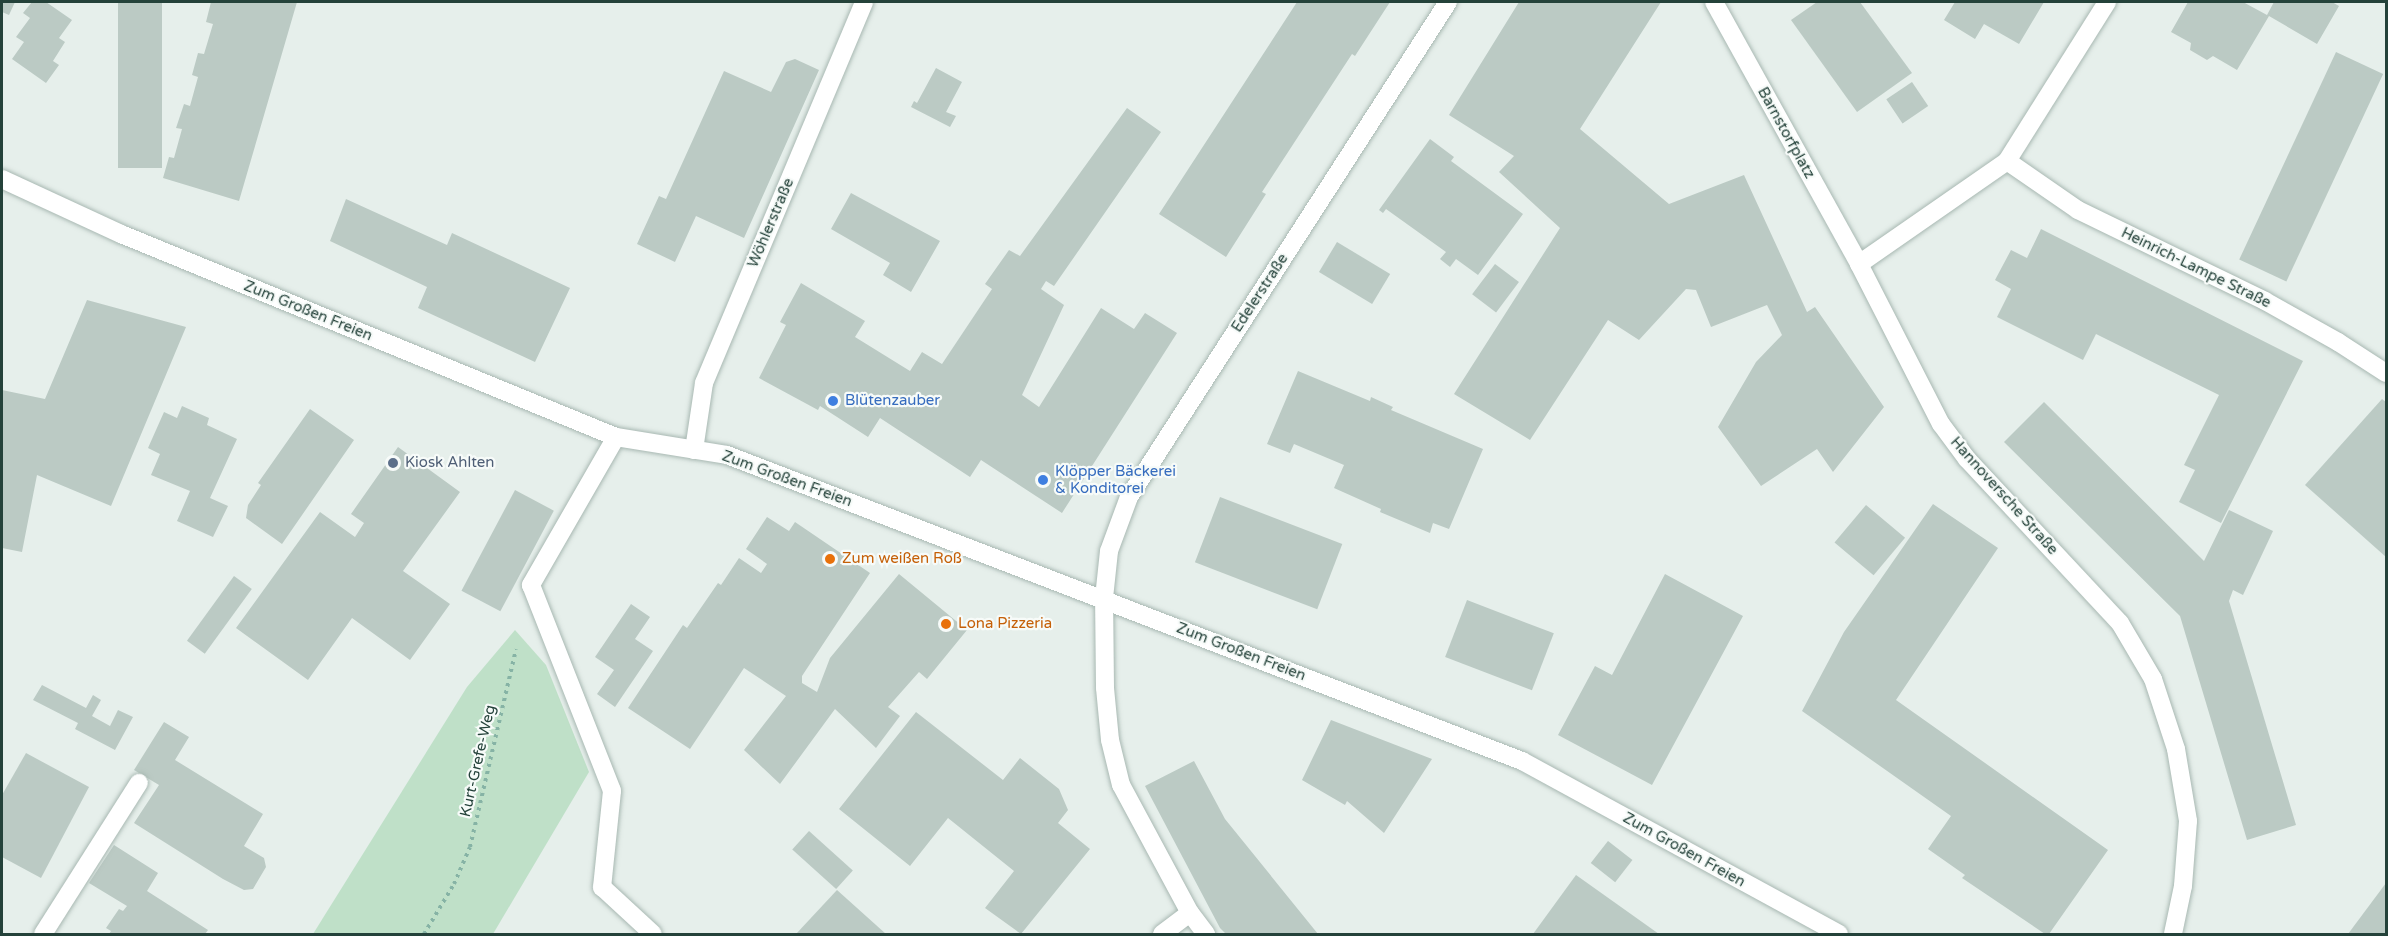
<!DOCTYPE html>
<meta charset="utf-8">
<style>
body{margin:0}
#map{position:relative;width:2388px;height:936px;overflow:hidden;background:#e6efeb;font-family:"Varela Round",sans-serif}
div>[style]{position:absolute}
.green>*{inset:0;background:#bfe0c8}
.building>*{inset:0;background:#bbcac4;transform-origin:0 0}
.path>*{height:4px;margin-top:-2px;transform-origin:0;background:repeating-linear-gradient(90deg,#86b3a5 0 3px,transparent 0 7.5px)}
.roads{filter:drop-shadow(0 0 2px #a8b8b2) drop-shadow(0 0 2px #a8b8b2)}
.service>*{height:18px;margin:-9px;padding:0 9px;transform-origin:9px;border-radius:9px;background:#fff}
.minor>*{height:18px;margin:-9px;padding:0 9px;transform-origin:9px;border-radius:9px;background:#fff}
.dots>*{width:16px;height:16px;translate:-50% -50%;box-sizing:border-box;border:3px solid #f7fbf9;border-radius:50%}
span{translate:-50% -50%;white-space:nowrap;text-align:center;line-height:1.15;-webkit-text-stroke:4.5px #f7fbf9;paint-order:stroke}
.street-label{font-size:15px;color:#24423a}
.shop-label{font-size:15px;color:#366cbe}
.left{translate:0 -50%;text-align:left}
.service-label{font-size:15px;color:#4e5e75}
.food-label{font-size:15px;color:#c56008}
.frame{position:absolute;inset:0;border:3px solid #24423a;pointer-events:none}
</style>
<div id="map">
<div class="green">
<div style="clip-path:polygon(515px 630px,546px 665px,589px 772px,493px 934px,313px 934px,467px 687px)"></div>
</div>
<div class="building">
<div style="clip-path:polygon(2px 2px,15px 2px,9px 15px,2px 12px)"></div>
<div style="clip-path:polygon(32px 2px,46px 2px,72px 20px,59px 38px,65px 42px,53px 61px,59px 65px,46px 83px,12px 59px,24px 42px,16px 37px,30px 18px,23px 13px)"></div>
<div style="left:118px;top:2px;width:44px;height:166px"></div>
<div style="clip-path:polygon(211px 2px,297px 2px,239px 201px,163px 178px,169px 157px,174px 158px,182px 129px,176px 128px,184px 104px,190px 106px,198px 77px,192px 75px,198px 53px,204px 54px,213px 24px,206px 22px)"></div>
<div style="clip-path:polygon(1297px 2px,1390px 2px,1355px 56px,1352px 54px,1262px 192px,1266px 194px,1226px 257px,1159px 214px)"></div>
<div style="clip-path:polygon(1519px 2px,1661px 2px,1580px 129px,1669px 204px,1744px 175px,1807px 312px,1815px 307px,1884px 407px,1833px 472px,1817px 449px,1761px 486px,1718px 427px,1756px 362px,1782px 335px,1767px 305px,1711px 327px,1696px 290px,1686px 289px,1639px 340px,1608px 320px,1530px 440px,1454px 394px,1560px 228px,1499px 172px,1514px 156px,1449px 115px)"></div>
<div style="clip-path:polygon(1817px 2px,1860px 2px,1912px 73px,1857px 112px,1791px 20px)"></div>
<div style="clip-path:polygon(1955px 2px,2044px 2px,2019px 44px,1984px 24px,1975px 39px,1944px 20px)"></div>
<div style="clip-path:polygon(2188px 2px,2243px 2px,2267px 15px,2274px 2px,2332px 2px,2339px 6px,2317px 44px,2269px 16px,2237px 70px,2213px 56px,2207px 60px,2190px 50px,2191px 43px,2171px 32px)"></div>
<div style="left:2336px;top:52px;width:52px;height:229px;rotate:25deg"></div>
<div style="clip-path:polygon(795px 59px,819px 70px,744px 238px,696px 216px,675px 262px,637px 244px,659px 196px,666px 199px,724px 71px,771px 92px,786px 62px)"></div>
<div style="clip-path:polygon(936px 68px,962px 82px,946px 112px,956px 116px,950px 127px,911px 107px,914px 101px,917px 103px)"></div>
<div style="left:1912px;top:82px;width:29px;height:31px;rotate:56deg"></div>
<div style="clip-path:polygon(1127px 108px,1161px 132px,1054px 286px,1046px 281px,1041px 289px,1064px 305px,1022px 395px,1039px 407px,1101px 308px,1134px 329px,1145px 313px,1177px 333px,1062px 513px,981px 460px,970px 477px,880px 418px,868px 437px,820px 406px,818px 410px,759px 378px,786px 325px,780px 322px,801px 283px,865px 321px,855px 337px,910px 371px,922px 352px,942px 364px,992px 289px,985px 284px,1009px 250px,1020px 256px)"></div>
<div style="clip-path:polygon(1430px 139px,1454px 157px,1451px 161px,1523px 214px,1478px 275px,1456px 259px,1450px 267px,1440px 259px,1446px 252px,1386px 209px,1383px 213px,1379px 210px)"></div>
<div style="clip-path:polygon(851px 193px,940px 241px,911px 292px,883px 275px,890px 263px,831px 229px)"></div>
<div style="clip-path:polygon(346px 199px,447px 245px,452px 233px,570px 288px,535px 362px,418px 308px,427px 287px,330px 241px)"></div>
<div style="clip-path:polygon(2041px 229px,2303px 361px,2221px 523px,2179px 502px,2195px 470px,2184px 465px,2219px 395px,2096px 334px,2083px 360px,1997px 317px,2011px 289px,1995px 280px,2011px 250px,2027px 258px)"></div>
<div style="left:1337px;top:242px;width:62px;height:35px;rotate:31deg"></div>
<div style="left:1495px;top:264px;width:30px;height:38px;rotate:37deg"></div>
<div style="clip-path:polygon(87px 300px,186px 327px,111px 506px,37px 475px,22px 552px,2px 548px,2px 390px,45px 399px)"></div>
<div style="clip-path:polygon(1298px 371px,1370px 401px,1371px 397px,1393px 407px,1391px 410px,1483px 449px,1449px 529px,1433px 523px,1430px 533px,1380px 512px,1381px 509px,1334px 488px,1344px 465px,1294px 444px,1290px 453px,1267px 444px)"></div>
<div style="clip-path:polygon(2382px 399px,2386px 402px,2386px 557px,2305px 485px)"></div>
<div style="clip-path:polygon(2044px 402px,2204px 561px,2229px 510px,2273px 531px,2243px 595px,2233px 590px,2229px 601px,2296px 825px,2247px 840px,2180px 616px,2004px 442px)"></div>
<div style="clip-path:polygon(182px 406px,209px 418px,207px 425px,237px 439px,210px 498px,228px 506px,213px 537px,177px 521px,190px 491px,151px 475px,160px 454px,148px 448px,164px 412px,177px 418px)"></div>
<div style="clip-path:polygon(310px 409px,354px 440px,282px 544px,246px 518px,248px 505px,261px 485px,258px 483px)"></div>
<div style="clip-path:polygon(398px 447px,460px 492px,403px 571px,450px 604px,410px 660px,352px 618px,308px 680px,236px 628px,320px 512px,355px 537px,364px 523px,351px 514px)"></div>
<div style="left:515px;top:490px;width:44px;height:114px;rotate:28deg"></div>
<div style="left:1220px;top:497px;width:131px;height:70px;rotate:21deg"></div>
<div style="clip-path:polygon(1933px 504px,1998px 548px,1896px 700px,2108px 850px,2049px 934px,2045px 934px,1965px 880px,1962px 878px,1965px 875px,1928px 849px,1951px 816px,1802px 711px,1844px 632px)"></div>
<div style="left:1866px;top:505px;width:51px;height:49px;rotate:40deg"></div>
<div style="clip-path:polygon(767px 517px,789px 531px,795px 522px,870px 573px,802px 676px,802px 683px,817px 692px,830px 658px,899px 574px,967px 630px,927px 679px,919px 672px,888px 707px,900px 716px,876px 748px,835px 709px,780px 784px,744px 750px,786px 696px,744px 668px,690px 749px,628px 708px,683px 625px,687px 628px,718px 583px,721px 585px,739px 558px,761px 573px,767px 564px,746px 549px)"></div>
<div style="clip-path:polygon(1665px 574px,1743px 616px,1652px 785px,1558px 735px,1595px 666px,1612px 675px)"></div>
<div style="left:234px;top:576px;width:22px;height:80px;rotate:36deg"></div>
<div style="left:1467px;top:600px;width:93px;height:61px;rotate:21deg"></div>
<div style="clip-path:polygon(631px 604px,650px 617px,635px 639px,653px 651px,615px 707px,597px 694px,614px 670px,595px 657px)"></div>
<div style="clip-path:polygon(42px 685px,86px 708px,93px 695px,101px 700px,92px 716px,110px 726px,118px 710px,133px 717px,115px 750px,75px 729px,78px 723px,33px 700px)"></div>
<div style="clip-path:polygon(916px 712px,1003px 780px,1020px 758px,1059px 789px,1068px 810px,1058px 823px,1090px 849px,1021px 934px,985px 908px,1014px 871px,948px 818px,910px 866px,839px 809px)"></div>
<div style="clip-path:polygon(1331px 720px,1432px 759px,1384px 833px,1347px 801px,1345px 805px,1302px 780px)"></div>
<div style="clip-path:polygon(164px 722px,189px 737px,175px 760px,263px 814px,244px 846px,264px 858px,266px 867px,253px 889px,244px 890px,223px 879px,134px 823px,159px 785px,134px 770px)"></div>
<div style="clip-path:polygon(26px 753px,89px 787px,41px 878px,2px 857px,2px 795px)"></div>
<div style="clip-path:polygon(1194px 761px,1225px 819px,1318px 934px,1226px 934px,1220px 928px,1145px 786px)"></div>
<div style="left:809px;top:831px;width:59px;height:25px;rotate:42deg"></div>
<div style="left:1608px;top:841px;width:31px;height:28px;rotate:38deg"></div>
<div style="clip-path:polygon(114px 845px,158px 873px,147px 891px,208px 930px,205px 934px,109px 934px,111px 931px,106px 928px,119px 909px,123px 911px,127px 906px,89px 883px)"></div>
<div style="clip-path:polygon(1576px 875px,1659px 934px,1533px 934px)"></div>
<div style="clip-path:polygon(2386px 883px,2386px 934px,2348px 934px)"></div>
<div style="clip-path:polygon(837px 890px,886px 934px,796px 934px)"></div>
</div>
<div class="path">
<div style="left:424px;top:934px;width:58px;rotate:-59deg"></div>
<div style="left:454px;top:884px;width:40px;rotate:-66.6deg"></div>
<div style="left:470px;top:847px;width:203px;rotate:-76.9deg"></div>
</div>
<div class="roads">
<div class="service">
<div style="left:616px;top:437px;width:171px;rotate:119.9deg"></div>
<div style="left:531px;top:585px;width:221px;rotate:68.5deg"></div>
<div style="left:612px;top:791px;width:97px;rotate:95.9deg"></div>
<div style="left:602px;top:887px;width:69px;rotate:42.7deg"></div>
<div style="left:43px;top:934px;width:179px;rotate:-57.6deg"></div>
<div style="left:1162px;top:934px;width:35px;rotate:-37deg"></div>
</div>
<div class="minor">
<div style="left:1714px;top:2px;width:299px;rotate:61deg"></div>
<div style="left:1859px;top:264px;width:180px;rotate:62.9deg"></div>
<div style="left:1941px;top:424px;width:44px;rotate:53.4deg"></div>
<div style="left:1967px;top:459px;width:224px;rotate:47deg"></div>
<div style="left:2120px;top:623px;width:65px;rotate:59.5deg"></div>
<div style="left:2153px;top:679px;width:74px;rotate:71.8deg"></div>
<div style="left:2176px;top:749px;width:73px;rotate:80.5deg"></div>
<div style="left:2188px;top:821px;width:65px;rotate:94.4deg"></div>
<div style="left:2183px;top:886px;width:49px;rotate:101.8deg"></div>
<div style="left:2007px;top:161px;width:86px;rotate:34.6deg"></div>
<div style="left:2078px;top:210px;width:208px;rotate:25.9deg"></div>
<div style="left:2265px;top:301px;width:84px;rotate:29.3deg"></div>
<div style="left:2338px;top:342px;width:57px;rotate:32.9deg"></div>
<div style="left:2px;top:179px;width:131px;rotate:24.8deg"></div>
<div style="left:121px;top:234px;width:535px;rotate:22.3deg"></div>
<div style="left:616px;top:437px;width:112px;rotate:9.2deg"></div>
<div style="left:727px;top:455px;width:852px;rotate:21.05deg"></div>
<div style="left:1522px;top:761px;width:361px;rotate:28.6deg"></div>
<div style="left:1859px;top:264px;width:180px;rotate:-34.8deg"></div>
<div style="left:2007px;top:161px;width:188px;rotate:-57.8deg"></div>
<div style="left:694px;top:450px;width:68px;rotate:-81.5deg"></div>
<div style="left:704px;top:383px;width:413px;rotate:-67.2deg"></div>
<div style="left:1206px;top:934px;width:26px;rotate:-127deg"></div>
<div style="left:1190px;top:913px;width:145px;rotate:-118.3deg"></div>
<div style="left:1121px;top:785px;width:46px;rotate:-103.7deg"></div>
<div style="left:1110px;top:740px;width:52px;rotate:-95.5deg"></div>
<div style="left:1105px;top:688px;width:90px;rotate:-90.6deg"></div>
<div style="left:1104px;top:598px;width:47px;rotate:-83.9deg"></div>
<div style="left:1109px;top:551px;width:58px;rotate:-69.7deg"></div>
<div style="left:1129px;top:497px;width:589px;rotate:-57.2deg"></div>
</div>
</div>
<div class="dots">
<div style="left:833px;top:401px;background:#3f7fe0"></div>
<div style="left:393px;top:463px;background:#5c6f8a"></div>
<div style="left:1043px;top:480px;background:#3f7fe0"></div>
<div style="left:830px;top:559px;background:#e8710a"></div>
<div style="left:946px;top:624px;background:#e8710a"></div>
</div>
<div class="street-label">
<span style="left:1786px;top:133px;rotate:61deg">Barnstorfplatz</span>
<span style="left:771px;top:223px;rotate:-67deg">Wöhlerstraße</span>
<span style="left:2196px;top:268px;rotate:26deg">Heinrich-Lampe Straße</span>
<span style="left:1260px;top:293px;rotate:-57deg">Edelerstraße</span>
<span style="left:308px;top:311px;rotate:22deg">Zum Großen Freien</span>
<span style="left:787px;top:479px;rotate:20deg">Zum Großen Freien</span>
<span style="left:2004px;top:496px;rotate:48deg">Hannoversche Straße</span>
<span style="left:1241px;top:652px;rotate:21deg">Zum Großen Freien</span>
<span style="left:478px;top:761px;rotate:-77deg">Kurt-Grefe-Weg</span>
<span style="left:1684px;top:850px;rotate:29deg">Zum Großen Freien</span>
</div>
<div class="shop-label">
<span class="left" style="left:845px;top:401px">Blütenzauber</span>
<span class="left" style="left:1055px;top:480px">Klöpper Bäckerei<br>&amp; Konditorei</span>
</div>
<div class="service-label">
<span class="left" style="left:405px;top:463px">Kiosk Ahlten</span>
</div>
<div class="food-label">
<span class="left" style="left:842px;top:559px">Zum weißen Roß</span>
<span class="left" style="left:958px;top:624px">Lona Pizzeria</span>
</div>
<div class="frame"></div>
</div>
